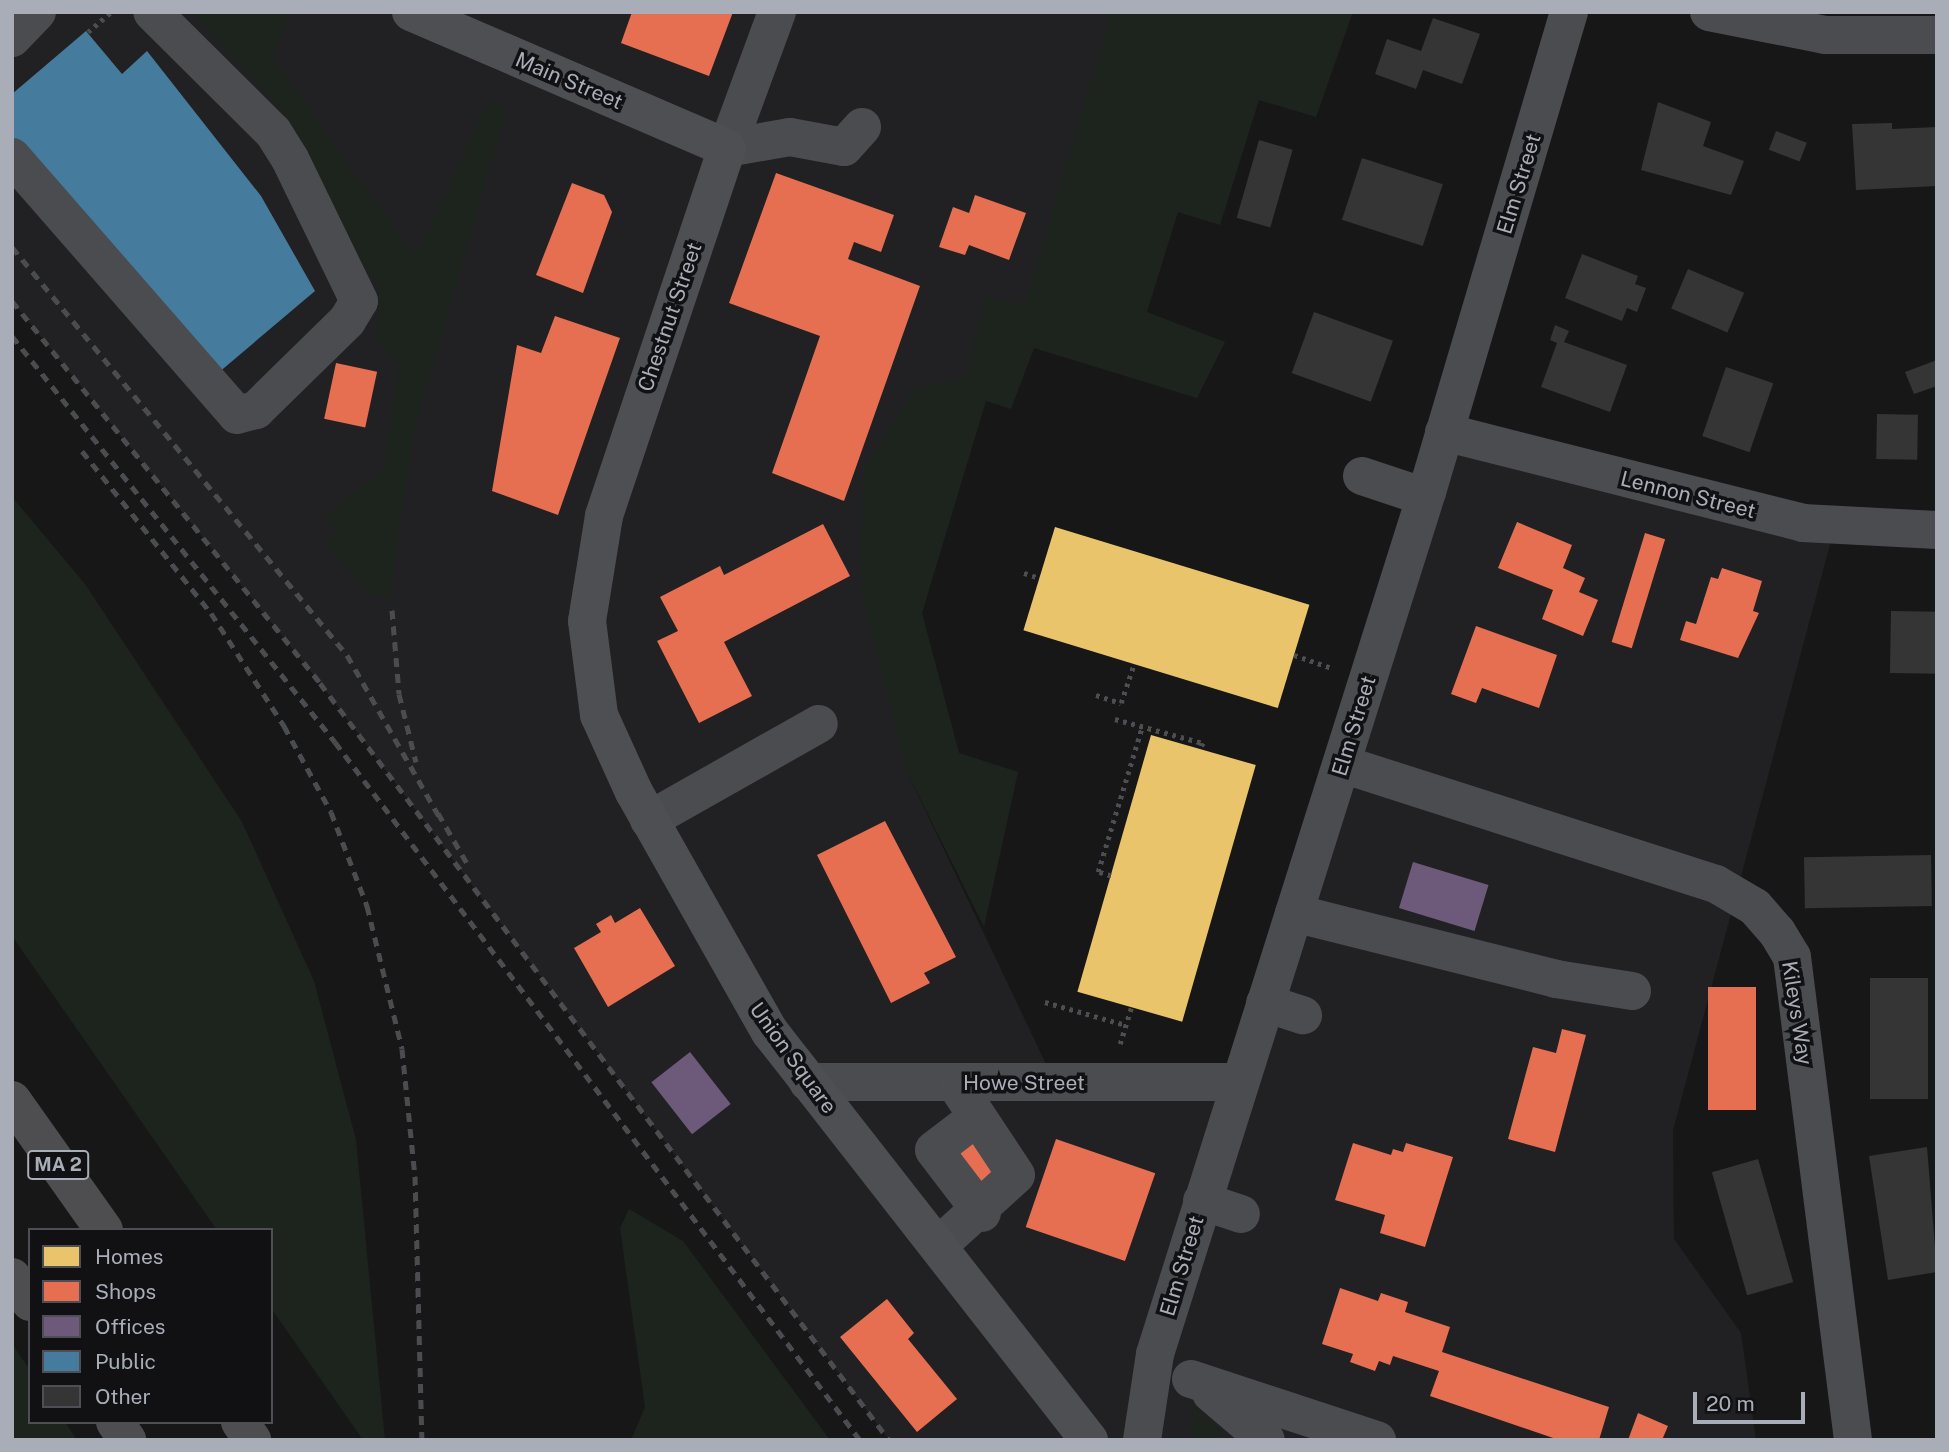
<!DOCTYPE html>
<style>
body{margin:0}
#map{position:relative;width:1949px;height:1452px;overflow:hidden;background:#171717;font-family:"Public Sans",sans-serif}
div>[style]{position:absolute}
.built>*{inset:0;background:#212123}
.green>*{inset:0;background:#1d241e}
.homes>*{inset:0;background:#e9c46a;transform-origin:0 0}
.shops>*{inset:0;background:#e76f51;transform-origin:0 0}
.offices>*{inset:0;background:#6d597a;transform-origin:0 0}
.public>*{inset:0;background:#457b9d}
.building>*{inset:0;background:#353536;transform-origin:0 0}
.path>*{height:4.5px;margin-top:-2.25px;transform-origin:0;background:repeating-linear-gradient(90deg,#4d4e52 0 3.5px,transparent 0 8.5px)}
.minor>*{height:38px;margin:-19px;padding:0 19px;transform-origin:19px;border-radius:19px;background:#4b4c50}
.major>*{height:38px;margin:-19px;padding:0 19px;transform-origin:19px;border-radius:19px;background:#4d4f52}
.highway>*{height:38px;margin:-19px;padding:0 19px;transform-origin:19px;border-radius:19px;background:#4e4e51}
.rail>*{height:5px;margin-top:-2.5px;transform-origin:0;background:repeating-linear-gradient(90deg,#4b4c4f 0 9px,transparent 0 16px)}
span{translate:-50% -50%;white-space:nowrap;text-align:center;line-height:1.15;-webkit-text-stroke:7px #111113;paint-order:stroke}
.shield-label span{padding:2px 5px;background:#111113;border:2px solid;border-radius:5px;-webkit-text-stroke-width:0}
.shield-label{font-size:19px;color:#a8adb8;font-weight:700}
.street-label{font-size:21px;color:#a8adb8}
.frame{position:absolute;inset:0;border:14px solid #a8adb8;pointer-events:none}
.legend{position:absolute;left:28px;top:1228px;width:245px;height:196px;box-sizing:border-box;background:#111113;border:2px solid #4d4f55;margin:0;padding:9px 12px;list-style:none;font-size:21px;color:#a8adb8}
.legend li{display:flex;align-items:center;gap:14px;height:35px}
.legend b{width:35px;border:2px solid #4d4f55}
.scale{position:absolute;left:1693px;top:1392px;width:112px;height:32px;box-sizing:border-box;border:4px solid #a8adb8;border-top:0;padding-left:9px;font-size:21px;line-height:24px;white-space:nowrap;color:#a8adb8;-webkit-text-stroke:5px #111113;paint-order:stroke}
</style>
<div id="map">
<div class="built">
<div style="clip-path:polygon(12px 12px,1264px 12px,1025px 304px,885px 617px,908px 774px,1055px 1083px,1240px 1081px,1444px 432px,1835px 526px,1673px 1130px,1674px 1239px,1741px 1333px,1756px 1440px,889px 1440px,320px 683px,12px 301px)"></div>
</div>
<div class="green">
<div style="clip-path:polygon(191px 12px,291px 12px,272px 57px,412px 253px,421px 248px,488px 101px,507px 110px,416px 424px,389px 598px,367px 593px,326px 544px,336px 532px,324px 516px,384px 470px,399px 367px,377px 335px,379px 291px,276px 104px)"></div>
<div style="clip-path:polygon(1112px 12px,1353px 12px,1316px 117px,1259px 100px,1220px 225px,1178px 212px,1147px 312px,1225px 342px,1197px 398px,1034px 348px,1011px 409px,986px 401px,922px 613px,959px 753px,1018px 772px,984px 927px,908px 774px,861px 590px,863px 473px,912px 391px,966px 378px,985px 298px,1025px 304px)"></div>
<div style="clip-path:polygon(12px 497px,85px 584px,242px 822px,314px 981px,356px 1140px,385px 1440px,363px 1440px,271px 1308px,271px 1230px,217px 1230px,12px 936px)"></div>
<div style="clip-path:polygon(629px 1209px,683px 1241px,830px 1440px,631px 1440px,645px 1407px,620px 1228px)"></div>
<div style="clip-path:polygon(12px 1344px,30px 1370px,30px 1422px,65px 1422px,77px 1440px,12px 1440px)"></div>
<div style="clip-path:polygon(1193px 1405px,1223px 1433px,1224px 1440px,1192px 1440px)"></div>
</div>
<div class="homes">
<div style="left:1055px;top:527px;width:266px;height:108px;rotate:17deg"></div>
<div style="left:1151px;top:735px;width:109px;height:267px;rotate:16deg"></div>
</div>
<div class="shops">
<div style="clip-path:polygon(632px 12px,733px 12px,709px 76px,621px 43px)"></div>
<div style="clip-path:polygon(776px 173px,894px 215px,881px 252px,854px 242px,848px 259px,920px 286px,844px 501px,772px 473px,820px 336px,729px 303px)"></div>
<div style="clip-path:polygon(572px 183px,604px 195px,612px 212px,583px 293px,536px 275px)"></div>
<div style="clip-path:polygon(975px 195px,1026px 213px,1009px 260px,969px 245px,965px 255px,939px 247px,953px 207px,969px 213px)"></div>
<div style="clip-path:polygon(555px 316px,620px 338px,558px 515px,492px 491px,517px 345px,541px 353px)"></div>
<div style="left:336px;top:363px;width:42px;height:57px;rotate:12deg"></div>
<div style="clip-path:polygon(1517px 522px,1572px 545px,1563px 568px,1585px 578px,1579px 592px,1598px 600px,1583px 636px,1542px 619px,1553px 590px,1498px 568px)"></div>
<div style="clip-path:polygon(823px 524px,850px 576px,724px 642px,752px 696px,699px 723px,657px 641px,678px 631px,660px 597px,720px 566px,724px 575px)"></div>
<div style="left:1645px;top:533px;width:21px;height:114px;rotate:17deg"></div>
<div style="clip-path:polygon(1722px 568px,1762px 581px,1753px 611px,1759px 613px,1738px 658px,1680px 640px,1686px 621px,1696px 624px,1711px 577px,1718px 579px)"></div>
<div style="clip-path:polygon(1476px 626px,1557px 655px,1539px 708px,1482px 688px,1476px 703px,1451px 694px)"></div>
<div style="clip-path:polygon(885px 821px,956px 957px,924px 973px,930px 983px,891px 1003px,817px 855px)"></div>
<div style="clip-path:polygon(640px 908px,675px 966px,608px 1007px,574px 948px,601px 932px,596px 924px,611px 915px,615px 923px)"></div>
<div style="left:1708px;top:987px;width:48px;height:123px"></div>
<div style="clip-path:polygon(1562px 1029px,1586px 1035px,1555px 1152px,1508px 1139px,1533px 1047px,1556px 1053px)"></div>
<div style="left:975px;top:1136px;width:54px;height:36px;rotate:52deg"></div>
<div style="left:1056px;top:1139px;width:105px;height:93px;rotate:19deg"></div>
<div style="clip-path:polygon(1353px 1143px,1391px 1155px,1393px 1149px,1403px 1152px,1406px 1143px,1453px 1157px,1425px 1247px,1380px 1233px,1385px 1215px,1335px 1200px)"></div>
<div style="clip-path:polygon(1340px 1288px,1378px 1301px,1381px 1293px,1408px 1302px,1405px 1312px,1450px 1327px,1442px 1352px,1609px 1407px,1599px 1440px,1559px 1440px,1430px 1396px,1439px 1371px,1393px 1356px,1390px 1365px,1379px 1361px,1375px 1371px,1350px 1362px,1353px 1354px,1322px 1344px)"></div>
<div style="clip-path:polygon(887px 1299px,914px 1333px,908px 1339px,957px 1399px,917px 1432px,840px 1337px)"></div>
<div style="clip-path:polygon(1638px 1413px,1668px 1426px,1662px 1440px,1628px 1440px)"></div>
</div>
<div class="offices">
<div style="left:1413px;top:862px;width:79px;height:48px;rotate:17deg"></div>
<div style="left:690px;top:1052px;width:66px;height:49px;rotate:52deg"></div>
</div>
<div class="public">
<div style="clip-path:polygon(86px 31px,122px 74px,147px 51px,261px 196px,315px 291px,211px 379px,12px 139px,12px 94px)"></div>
</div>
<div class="building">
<div style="clip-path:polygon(1433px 18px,1480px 34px,1462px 84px,1423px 70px,1416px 89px,1375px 74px,1387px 39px,1421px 51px)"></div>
<div style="clip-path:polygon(1658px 102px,1711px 122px,1703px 146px,1744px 161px,1731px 195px,1641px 170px)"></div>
<div style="clip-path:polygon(1892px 123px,1892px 129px,1937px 127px,1937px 186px,1856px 190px,1852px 124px)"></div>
<div style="left:1776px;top:131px;width:33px;height:20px;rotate:21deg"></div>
<div style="left:1259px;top:140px;width:35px;height:81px;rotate:16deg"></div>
<div style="left:1362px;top:158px;width:85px;height:65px;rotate:18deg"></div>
<div style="clip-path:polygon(1582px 254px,1638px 276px,1635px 284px,1646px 288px,1637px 312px,1627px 308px,1622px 321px,1565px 298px)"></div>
<div style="left:1688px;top:269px;width:61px;height:43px;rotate:23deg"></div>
<div style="left:1314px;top:312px;width:84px;height:65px;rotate:20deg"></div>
<div style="clip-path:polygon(1555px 325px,1569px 331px,1564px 342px,1627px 365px,1610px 412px,1541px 387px,1557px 343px,1550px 340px)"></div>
<div style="clip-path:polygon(1937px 360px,1937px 386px,1914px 394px,1905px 372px)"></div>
<div style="left:1726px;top:367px;width:50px;height:73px;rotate:19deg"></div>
<div style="left:1877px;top:414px;width:41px;height:45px;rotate:1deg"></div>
<div style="left:1891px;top:611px;width:46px;height:62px;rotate:1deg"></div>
<div style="left:1931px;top:855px;width:51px;height:127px;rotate:89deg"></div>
<div style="left:1928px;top:978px;width:121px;height:58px;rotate:90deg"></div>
<div style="clip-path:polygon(1927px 1147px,1937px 1272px,1888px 1280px,1869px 1156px)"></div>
<div style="left:1758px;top:1159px;width:128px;height:48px;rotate:74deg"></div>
</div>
<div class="path">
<div style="left:88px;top:32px;width:30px;rotate:-41deg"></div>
<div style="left:1024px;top:573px;width:16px;rotate:18deg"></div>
<div style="left:1294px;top:655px;width:39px;rotate:19deg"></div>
<div style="left:1096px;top:695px;width:26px;rotate:18deg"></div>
<div style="left:1121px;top:703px;width:41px;rotate:-71.6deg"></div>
<div style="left:1115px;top:719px;width:91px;rotate:15.3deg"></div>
<div style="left:1203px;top:743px;width:6px;rotate:108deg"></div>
<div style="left:1111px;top:876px;width:14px;rotate:-163deg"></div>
<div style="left:1098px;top:872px;width:152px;rotate:-73.1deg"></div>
<div style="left:1045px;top:1002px;width:84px;rotate:15.9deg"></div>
<div style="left:1120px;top:1044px;width:38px;rotate:-73deg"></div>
</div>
<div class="minor">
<div style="left:777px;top:12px;width:145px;rotate:110.2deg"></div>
<div style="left:727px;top:148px;width:64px;rotate:-9.9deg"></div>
<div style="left:790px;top:137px;width:55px;rotate:10.5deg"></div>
<div style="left:844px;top:147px;width:27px;rotate:-48deg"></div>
<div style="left:1709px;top:12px;width:118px;rotate:11.2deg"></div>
<div style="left:1825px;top:35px;width:112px"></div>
<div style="left:12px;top:38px;width:36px;rotate:-46deg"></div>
<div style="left:12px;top:157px;width:342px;rotate:48.9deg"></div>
<div style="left:237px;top:415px;width:20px;rotate:-15deg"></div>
<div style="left:256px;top:410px;width:127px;rotate:-44.4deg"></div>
<div style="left:347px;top:321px;width:23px;rotate:-59deg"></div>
<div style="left:359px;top:301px;width:158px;rotate:-115.9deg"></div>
<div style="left:290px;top:159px;width:32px;rotate:-122deg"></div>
<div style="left:273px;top:132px;width:170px;rotate:-135.2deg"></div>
<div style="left:1444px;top:432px;width:370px;rotate:14.2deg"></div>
<div style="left:1803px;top:523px;width:134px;rotate:3deg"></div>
<div style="left:1362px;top:476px;width:66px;rotate:18.4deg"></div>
<div style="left:1342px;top:764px;width:393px;rotate:17.8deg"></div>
<div style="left:1716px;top:884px;width:45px;rotate:30.5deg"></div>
<div style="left:1755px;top:907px;width:33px;rotate:49deg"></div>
<div style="left:1777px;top:932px;width:29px;rotate:59deg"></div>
<div style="left:1792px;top:957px;width:487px;rotate:82.8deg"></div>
<div style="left:649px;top:820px;width:195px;rotate:-29.5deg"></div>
<div style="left:1294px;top:913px;width:270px;rotate:14.1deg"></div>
<div style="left:1556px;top:979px;width:77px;rotate:9deg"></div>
<div style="left:1265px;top:1003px;width:40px;rotate:18deg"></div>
<div style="left:808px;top:1082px;width:432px"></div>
<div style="left:977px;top:1117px;width:54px;rotate:142.5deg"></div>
<div style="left:934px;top:1150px;width:79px;rotate:52.7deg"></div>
<div style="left:1202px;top:1201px;width:41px;rotate:18.4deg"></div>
<div style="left:938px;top:1246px;width:105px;rotate:-42.3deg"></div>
<div style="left:1016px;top:1175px;width:110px;rotate:-123.5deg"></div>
<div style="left:1191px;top:1379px;width:196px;rotate:18.2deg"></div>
<div style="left:1211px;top:1393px;width:72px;rotate:40.5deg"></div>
<div style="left:1142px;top:1440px;width:87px;rotate:-81.4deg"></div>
<div style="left:1155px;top:1354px;width:904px;rotate:-72.49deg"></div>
<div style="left:1427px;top:492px;width:501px;rotate:-73.52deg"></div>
</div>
<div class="major">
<div style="left:411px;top:12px;width:344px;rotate:23.3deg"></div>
<div style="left:727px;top:148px;width:388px;rotate:108.5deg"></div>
<div style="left:604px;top:516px;width:106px;rotate:99.2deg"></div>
<div style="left:587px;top:621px;width:95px;rotate:82.7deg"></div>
<div style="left:599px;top:715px;width:85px;rotate:65.6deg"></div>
<div style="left:634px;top:792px;width:276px;rotate:60.5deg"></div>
<div style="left:770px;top:1032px;width:518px;rotate:51.98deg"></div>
</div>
<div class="highway">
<div style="left:12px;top:1100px;width:159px;rotate:54.7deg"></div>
<div style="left:12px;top:1277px;width:31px;rotate:54deg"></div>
<div style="left:115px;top:1422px;width:22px;rotate:56deg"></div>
<div style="left:240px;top:1422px;width:22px;rotate:56deg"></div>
</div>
<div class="rail">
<div style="left:12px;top:247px;width:528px;rotate:50.61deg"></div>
<div style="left:347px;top:655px;width:190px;rotate:60.3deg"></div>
<div style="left:12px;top:301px;width:491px;rotate:51.1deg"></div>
<div style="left:320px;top:683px;width:947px;rotate:53.07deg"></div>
<div style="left:12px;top:336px;width:519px;rotate:51.5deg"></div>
<div style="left:335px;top:742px;width:873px;rotate:53.05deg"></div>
<div style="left:82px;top:451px;width:207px;rotate:51.5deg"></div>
<div style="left:211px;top:613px;width:135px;rotate:57.1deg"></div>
<div style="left:284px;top:726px;width:98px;rotate:61.3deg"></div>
<div style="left:331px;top:812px;width:101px;rotate:69deg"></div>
<div style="left:367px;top:906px;width:147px;rotate:76.2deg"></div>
<div style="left:402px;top:1049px;width:128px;rotate:84.2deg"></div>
<div style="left:415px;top:1176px;width:264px;rotate:88.5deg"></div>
<div style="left:392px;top:610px;width:84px;rotate:85.2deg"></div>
<div style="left:399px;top:694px;width:70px;rotate:76deg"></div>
<div style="left:438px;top:813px;width:60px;rotate:60deg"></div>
</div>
<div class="shield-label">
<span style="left:58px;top:1165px">MA 2</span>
</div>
<div class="street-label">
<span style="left:569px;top:81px;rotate:23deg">Main Street</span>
<span style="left:1519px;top:184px;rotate:-73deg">Elm Street</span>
<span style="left:670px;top:317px;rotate:-71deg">Chestnut Street</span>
<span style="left:1688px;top:495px;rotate:14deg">Lennon Street</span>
<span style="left:1354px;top:726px;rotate:-73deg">Elm Street</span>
<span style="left:1797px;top:1013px;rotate:81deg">Kileys Way</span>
<span style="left:793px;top:1058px;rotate:54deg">Union Square</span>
<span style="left:1024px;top:1083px">Howe Street</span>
<span style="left:1182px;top:1266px;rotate:-73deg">Elm Street</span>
</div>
<div class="frame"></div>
<ul class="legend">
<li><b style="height:19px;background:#e9c46a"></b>Homes</li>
<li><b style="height:19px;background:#e76f51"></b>Shops</li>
<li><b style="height:19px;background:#6d597a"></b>Offices</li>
<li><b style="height:19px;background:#457b9d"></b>Public</li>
<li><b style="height:19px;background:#353536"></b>Other</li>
</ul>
<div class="scale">20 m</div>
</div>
